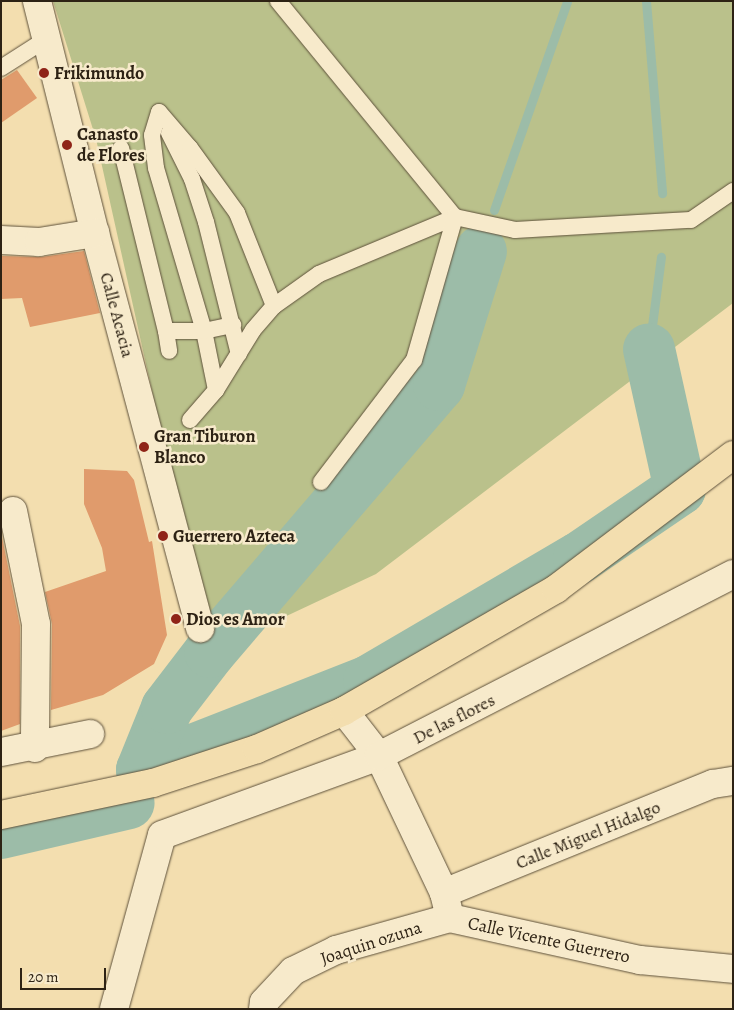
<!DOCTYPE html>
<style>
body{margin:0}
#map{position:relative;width:734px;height:1010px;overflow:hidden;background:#f3deaf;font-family:Alegreya,serif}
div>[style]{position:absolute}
.green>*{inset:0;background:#bac18b}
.stream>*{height:9px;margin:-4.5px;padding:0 4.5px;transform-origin:4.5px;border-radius:4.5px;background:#9cbca8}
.river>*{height:52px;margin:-26px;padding:0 26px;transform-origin:26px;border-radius:26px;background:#9cbca8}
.building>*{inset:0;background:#e09b6c}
.roads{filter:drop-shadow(0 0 1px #5e513b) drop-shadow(0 0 1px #5e513b)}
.service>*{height:16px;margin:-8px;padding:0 8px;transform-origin:8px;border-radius:8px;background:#f7eacb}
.minor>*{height:28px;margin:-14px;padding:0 14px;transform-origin:14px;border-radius:14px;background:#f7eacb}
.tertiary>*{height:28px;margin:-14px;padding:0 14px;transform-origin:14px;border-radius:14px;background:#f7eacb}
.trunk>*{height:28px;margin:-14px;padding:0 14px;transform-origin:14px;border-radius:14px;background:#f3deaf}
.dots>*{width:14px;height:14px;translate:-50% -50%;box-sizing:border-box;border:2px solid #f7eacb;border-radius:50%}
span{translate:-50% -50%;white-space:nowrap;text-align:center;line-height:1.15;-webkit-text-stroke:5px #f7eacb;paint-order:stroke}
.poi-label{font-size:18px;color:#2d2214;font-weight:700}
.left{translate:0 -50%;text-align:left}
.street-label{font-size:18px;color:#2d2214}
.frame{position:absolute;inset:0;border:2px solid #2d2214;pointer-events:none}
.scale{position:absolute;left:20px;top:968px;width:86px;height:22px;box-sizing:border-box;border:2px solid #2d2214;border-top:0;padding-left:6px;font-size:15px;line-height:18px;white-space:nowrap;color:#2d2214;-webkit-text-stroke:4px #f7eacb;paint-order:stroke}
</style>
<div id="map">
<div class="green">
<div style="clip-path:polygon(53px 1px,733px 1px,733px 303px,376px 574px,210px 652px,96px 139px)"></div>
</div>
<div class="stream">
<div style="left:646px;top:1px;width:193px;rotate:85.2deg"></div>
<div style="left:494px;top:210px;width:221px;rotate:-70.7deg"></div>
<div style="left:649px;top:349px;width:93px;rotate:-82.6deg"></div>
</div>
<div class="river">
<div style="left:142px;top:770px;width:244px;rotate:-21.4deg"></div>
<div style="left:369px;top:681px;width:243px;rotate:-30.4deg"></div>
<div style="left:579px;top:558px;width:122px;rotate:-34.3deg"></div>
<div style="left:680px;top:489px;width:143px;rotate:-102.5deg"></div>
<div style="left:142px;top:770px;width:67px;rotate:-68deg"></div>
<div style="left:167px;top:708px;width:71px;rotate:-52.5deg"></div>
<div style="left:210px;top:652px;width:352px;rotate:-49.4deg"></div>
<div style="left:439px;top:385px;width:140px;rotate:-72.6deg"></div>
<div style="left:1px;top:833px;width:131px;rotate:-13.2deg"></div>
</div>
<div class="building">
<div style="clip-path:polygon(17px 70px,37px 98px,1px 123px,1px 80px)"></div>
<div style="clip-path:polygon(84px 251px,100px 313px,30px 327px,22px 298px,1px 299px,1px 256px,41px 257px)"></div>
<div style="clip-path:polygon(84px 469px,127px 471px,134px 480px,149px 542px,152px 541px,167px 635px,154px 664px,103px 695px,51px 710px,52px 624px,45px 592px,106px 571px,102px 548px,84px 504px)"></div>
<div style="clip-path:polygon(2px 537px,20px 626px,20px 724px,1px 731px)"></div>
</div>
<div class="roads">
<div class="service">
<div style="left:278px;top:1px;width:279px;rotate:50.7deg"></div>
<div style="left:455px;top:217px;width:61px;rotate:12.2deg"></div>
<div style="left:515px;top:230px;width:176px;rotate:-3.3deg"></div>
<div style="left:691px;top:220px;width:51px;rotate:-34.6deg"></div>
<div style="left:1px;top:68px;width:56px;rotate:-32.6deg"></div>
<div style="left:169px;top:133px;width:51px;rotate:63.4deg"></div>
<div style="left:192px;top:179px;width:45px;rotate:72deg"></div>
<div style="left:206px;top:222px;width:136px;rotate:76deg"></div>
<div style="left:121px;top:148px;width:188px;rotate:76.2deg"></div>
<div style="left:166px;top:331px;width:20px;rotate:81deg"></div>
<div style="left:166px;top:331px;width:38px"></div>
<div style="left:204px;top:331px;width:30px;rotate:-12deg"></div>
<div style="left:216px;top:390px;width:60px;rotate:-101.5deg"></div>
<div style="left:204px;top:331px;width:170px;rotate:-106.4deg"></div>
<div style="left:156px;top:168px;width:33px;rotate:-97deg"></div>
<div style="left:152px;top:135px;width:24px;rotate:-73deg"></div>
<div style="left:159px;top:112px;width:48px;rotate:49.3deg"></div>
<div style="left:190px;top:148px;width:80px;rotate:54.1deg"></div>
<div style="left:237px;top:213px;width:100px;rotate:68.3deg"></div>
<div style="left:190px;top:420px;width:40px;rotate:-49deg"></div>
<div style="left:216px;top:390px;width:70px;rotate:-58.3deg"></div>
<div style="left:253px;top:330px;width:32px;rotate:-49deg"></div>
<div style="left:274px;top:306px;width:55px;rotate:-35.4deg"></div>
<div style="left:319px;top:274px;width:147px;rotate:-22.7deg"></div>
<div style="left:321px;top:482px;width:153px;rotate:-52.7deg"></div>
<div style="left:414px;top:360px;width:149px;rotate:-74deg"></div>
</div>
<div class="minor">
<div style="left:37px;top:1px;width:239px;rotate:76deg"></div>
<div style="left:95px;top:233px;width:409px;rotate:75.1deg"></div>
<div style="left:1px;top:240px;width:38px;rotate:3deg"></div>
<div style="left:39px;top:242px;width:57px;rotate:-9.1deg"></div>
<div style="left:13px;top:511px;width:115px;rotate:78.5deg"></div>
<div style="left:36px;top:624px;width:124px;rotate:90.5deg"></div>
<div style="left:344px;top:711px;width:57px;rotate:52.1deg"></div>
<div style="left:379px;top:756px;width:152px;rotate:64.6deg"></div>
<div style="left:444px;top:893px;width:16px;rotate:76deg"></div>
<div style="left:1px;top:752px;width:91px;rotate:-11.4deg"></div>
<div style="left:444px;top:893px;width:290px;rotate:-22.1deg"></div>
<div style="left:713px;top:784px;width:20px;rotate:-9deg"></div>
<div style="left:263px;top:1009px;width:7px;rotate:-82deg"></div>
<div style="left:264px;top:1002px;width:42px;rotate:-46.9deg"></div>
<div style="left:293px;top:971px;width:48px;rotate:-26deg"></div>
<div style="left:336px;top:950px;width:118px;rotate:-15.7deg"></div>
<div style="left:450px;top:918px;width:195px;rotate:12.5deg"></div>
<div style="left:640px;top:960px;width:93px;rotate:5.5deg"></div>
</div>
<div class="tertiary">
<div style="left:114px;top:1009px;width:180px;rotate:-74.6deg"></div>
<div style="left:162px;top:835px;width:231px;rotate:-20deg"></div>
<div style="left:379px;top:756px;width:398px;rotate:-27.2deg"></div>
</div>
<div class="trunk">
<div style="left:1px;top:815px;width:155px;rotate:-11.9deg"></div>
<div style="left:153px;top:783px;width:109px;rotate:-18.1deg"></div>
<div style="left:257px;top:749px;width:95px;rotate:-23.6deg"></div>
<div style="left:344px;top:711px;width:245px;rotate:-29.9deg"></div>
<div style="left:556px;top:589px;width:222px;rotate:-37.1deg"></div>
</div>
</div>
<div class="dots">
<div style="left:44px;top:73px;background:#8f2418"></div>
<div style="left:67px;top:145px;background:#8f2418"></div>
<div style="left:144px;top:447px;background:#8f2418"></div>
<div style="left:163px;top:536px;background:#8f2418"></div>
<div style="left:176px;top:619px;background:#8f2418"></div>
</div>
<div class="poi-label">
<span class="left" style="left:54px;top:73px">Frikimundo</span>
<span class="left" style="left:77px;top:145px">Canasto<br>de Flores</span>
<span class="left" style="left:154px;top:447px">Gran Tiburon<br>Blanco</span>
<span class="left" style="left:173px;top:536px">Guerrero Azteca</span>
<span class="left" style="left:186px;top:619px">Dios es Amor</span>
</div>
<div class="street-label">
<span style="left:117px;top:315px;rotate:75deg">Calle Acacia</span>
<span style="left:454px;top:719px;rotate:-27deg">De las flores</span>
<span style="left:588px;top:835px;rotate:-22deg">Calle Miguel Hidalgo</span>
<span style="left:549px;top:940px;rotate:12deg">Calle Vicente Guerrero</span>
<span style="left:371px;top:943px;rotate:-18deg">Joaquin ozuna</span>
</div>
<div class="frame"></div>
<div class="scale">20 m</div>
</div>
